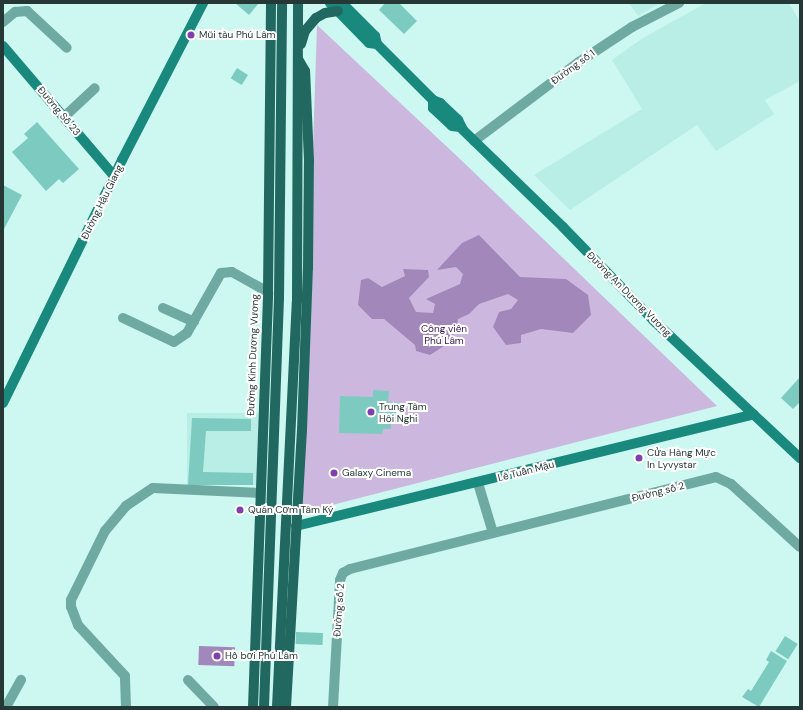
<!DOCTYPE html>
<meta charset="utf-8">
<style>
body{margin:0}
#map{position:relative;width:803px;height:710px;overflow:hidden;background:#ccf8f1;font-family:"DM Sans",sans-serif}
div>[style]{position:absolute}
.built>*{inset:0;background:#b8eee6;transform-origin:0 0}
.green>*{inset:0;background:#ccb8df}
.water>*{inset:0;background:#a288ba;transform-origin:0 0}
.building>*{inset:0;background:#7dcbc0;transform-origin:0 0}
.street>*{height:10px;margin:-5px;padding:0 5px;transform-origin:5px;border-radius:5px;background:#6faaa2}
.secondary>*{height:10px;margin:-5px;padding:0 5px;transform-origin:5px;border-radius:5px;background:#19887d}
.primary>*{height:10px;margin:-5px;padding:0 5px;transform-origin:5px;border-radius:5px;background:#216860}
.dots>*{width:11px;height:11px;translate:-50% -50%;box-sizing:border-box;border:2px solid #fff;border-radius:50%}
span{translate:-50% -50%;white-space:nowrap;text-align:center;line-height:1.15;-webkit-text-stroke:4px #fff;paint-order:stroke}
.poi-label{font-size:10px;color:#263835}
.left{translate:0 -50%;text-align:left}
.street-label{font-size:10px;color:#263835}
.park-label{font-size:10px;color:#391552}
.frame{position:absolute;inset:0;border:4px solid #263835;pointer-events:none}
</style>
<div id="map">
<div class="built">
<div style="clip-path:polygon(629px 3px,660px 3px,638px 16px)"></div>
<div style="clip-path:polygon(706px 3px,789px 3px,800px 22px,800px 81px,765px 100px,774px 114px,716px 151px,697px 125px,570px 210px,534px 175px,642px 109px,612px 60px,643px 38px)"></div>
<div style="left:187px;top:413px;width:71px;height:72px"></div>
</div>
<div class="green">
<div style="clip-path:polygon(317px 25px,460px 159px,717px 406px,301px 513px)"></div>
</div>
<div class="water">
<div style="clip-path:polygon(479px 235px,520px 277px,566px 279px,588px 295px,591px 315px,573px 333px,541px 329px,521px 335px,521px 343px,506px 345px,493px 327px,499px 312px,511px 309px,518px 300px,508px 294px,479px 304px,469px 314px,458px 319px,456px 331px,444px 346px,430px 355px,416px 351px,415px 345px,384px 319px,372px 319px,358px 305px,361px 280px,368px 278px,382px 287px,405px 276px,403px 269px,428px 270px,429px 277px,409px 298px,416px 312px,433px 313px,435px 304px,426px 299px,460px 284px,463px 274px,456px 267px,437px 270px,462px 243px)"></div>
<div style="left:199px;top:646px;width:36px;height:19px;rotate:2deg"></div>
</div>
<div class="building">
<div style="clip-path:polygon(235px 3px,259px 3px,249px 15px)"></div>
<div style="clip-path:polygon(385px 3px,399px 3px,417px 21px,404px 34px,379px 10px)"></div>
<div style="left:237px;top:68px;width:13px;height:12px;rotate:32deg"></div>
<div style="clip-path:polygon(37px 122px,79px 169px,63px 183px,59px 179px,46px 191px,12px 152px,28px 138px,24px 134px)"></div>
<div style="clip-path:polygon(3px 185px,22px 195px,3px 231px)"></div>
<div style="clip-path:polygon(800px 377px,800px 402px,793px 409px,781px 398px)"></div>
<div style="clip-path:polygon(373px 390px,389px 391px,388px 402px,403px 403px,403px 421px,391px 421px,391px 429px,383px 429px,382px 434px,339px 433px,340px 396px,373px 397px)"></div>
<div style="clip-path:polygon(192px 418px,251px 419px,251px 431px,206px 431px,203px 472px,253px 473px,253px 485px,188px 485px)"></div>
<div style="left:296px;top:632px;width:27px;height:12px;rotate:2deg"></div>
<div style="left:785px;top:636px;width:15px;height:18px;rotate:32deg"></div>
<div style="clip-path:polygon(771px 651px,787px 661px,759px 707px,742px 697px,748px 689px,751px 691px,769px 662px,766px 660px)"></div>
</div>
<div class="street">
<div style="left:3px;top:22px;width:16px;rotate:-40deg"></div>
<div style="left:15px;top:12px;width:12px;rotate:-5deg"></div>
<div style="left:27px;top:11px;width:54px;rotate:42.8deg"></div>
<div style="left:64px;top:117px;width:42px;rotate:-43.1deg"></div>
<div style="left:474px;top:141px;width:131px;rotate:-37deg"></div>
<div style="left:579px;top:62px;width:64px;rotate:-33.4deg"></div>
<div style="left:632px;top:27px;width:53px;rotate:-27.1deg"></div>
<div style="left:163px;top:308px;width:34px;rotate:24deg"></div>
<div style="left:123px;top:318px;width:56px;rotate:25.2deg"></div>
<div style="left:174px;top:342px;width:16px;rotate:-35deg"></div>
<div style="left:187px;top:333px;width:69px;rotate:-60.5deg"></div>
<div style="left:221px;top:273px;width:11px;rotate:-5deg"></div>
<div style="left:232px;top:272px;width:41px;rotate:29.1deg"></div>
<div style="left:478px;top:483px;width:52px;rotate:73.3deg"></div>
<div style="left:188px;top:680px;width:37px;rotate:46deg"></div>
<div style="left:6px;top:707px;width:31px;rotate:-61deg"></div>
<div style="left:126px;top:707px;width:31px;rotate:-92deg"></div>
<div style="left:125px;top:676px;width:69px;rotate:-132.7deg"></div>
<div style="left:78px;top:625px;width:19px;rotate:-111deg"></div>
<div style="left:71px;top:607px;width:7px;rotate:-90deg"></div>
<div style="left:71px;top:600px;width:77px;rotate:-63.8deg"></div>
<div style="left:105px;top:531px;width:33px;rotate:-50deg"></div>
<div style="left:126px;top:506px;width:32px;rotate:-34deg"></div>
<div style="left:153px;top:488px;width:106px;rotate:2.7deg"></div>
<div style="left:333px;top:707px;width:127px;rotate:-86.8deg"></div>
<div style="left:340px;top:580px;width:8px;rotate:-67deg"></div>
<div style="left:343px;top:573px;width:8px;rotate:-30deg"></div>
<div style="left:350px;top:569px;width:377px;rotate:-14.1deg"></div>
<div style="left:716px;top:477px;width:17px;rotate:25deg"></div>
<div style="left:731px;top:484px;width:93px;rotate:42.4deg"></div>
</div>
<div class="secondary">
<div style="left:330px;top:3px;width:56px;rotate:45.7deg"></div>
<div style="left:369px;top:43px;width:8px;rotate:7deg"></div>
<div style="left:342px;top:3px;width:47px;rotate:45deg"></div>
<div style="left:375px;top:36px;width:8px;rotate:76deg"></div>
<div style="left:377px;top:44px;width:79px;rotate:45deg"></div>
<div style="left:433px;top:100px;width:8px;rotate:23deg"></div>
<div style="left:440px;top:103px;width:25px;rotate:43deg"></div>
<div style="left:458px;top:120px;width:11px;rotate:63deg"></div>
<div style="left:463px;top:130px;width:139px;rotate:44.1deg"></div>
<div style="left:563px;top:227px;width:129px;rotate:45.9deg"></div>
<div style="left:653px;top:320px;width:202px;rotate:43.2deg"></div>
<div style="left:3px;top:46px;width:171px;rotate:49.5deg"></div>
<div style="left:433px;top:100px;width:8px;rotate:90deg"></div>
<div style="left:433px;top:108px;width:26px;rotate:43deg"></div>
<div style="left:452px;top:126px;width:8px;rotate:7deg"></div>
<div style="left:3px;top:403px;width:271px;rotate:-63.9deg"></div>
<div style="left:122px;top:160px;width:177px;rotate:-62.7deg"></div>
<div style="left:296px;top:526px;width:471px;rotate:-13.7deg"></div>
</div>
<div class="primary">
<div style="left:301px;top:44px;width:14px;rotate:-73deg"></div>
<div style="left:305px;top:31px;width:17px;rotate:-50deg"></div>
<div style="left:316px;top:18px;width:10px;rotate:-29deg"></div>
<div style="left:325px;top:13px;width:13px;rotate:-9deg"></div>
<div style="left:253px;top:707px;width:415px;rotate:-87.9deg"></div>
<div style="left:268px;top:292px;width:289px;rotate:-89.4deg"></div>
<div style="left:264px;top:707px;width:410px;rotate:-87.9deg"></div>
<div style="left:279px;top:297px;width:294px;rotate:-89.4deg"></div>
<div style="left:277px;top:707px;width:406px;rotate:-87.2deg"></div>
<div style="left:297px;top:301px;width:298px;rotate:-89.8deg"></div>
<div style="left:286px;top:707px;width:277px;rotate:-86.7deg"></div>
<div style="left:302px;top:430px;width:162px;rotate:-87.9deg"></div>
<div style="left:308px;top:268px;width:107px;rotate:-89.5deg"></div>
<div style="left:309px;top:161px;width:90px;rotate:-92.5deg"></div>
<div style="left:305px;top:71px;width:14px;rotate:-120deg"></div>
</div>
<div class="dots">
<div style="left:191px;top:35px;background:#813eb1"></div>
<div style="left:371px;top:412px;background:#813eb1"></div>
<div style="left:639px;top:458px;background:#813eb1"></div>
<div style="left:334px;top:473px;background:#813eb1"></div>
<div style="left:240px;top:510px;background:#813eb1"></div>
<div style="left:217px;top:656px;background:#813eb1"></div>
</div>
<div class="poi-label">
<span class="left" style="left:199px;top:35px">Mũi tàu Phú Lâm</span>
<span class="left" style="left:379px;top:412px">Trung Tâm<br>Hôi Nghi</span>
<span class="left" style="left:647px;top:458px">Cửa Hàng Mực<br>In Lyvystar</span>
<span class="left" style="left:342px;top:473px">Galaxy Cinema</span>
<span class="left" style="left:248px;top:510px">Quán Cơm Tâm Ký</span>
<span class="left" style="left:225px;top:656px">Hồ bơi Phú Lâm</span>
</div>
<div class="street-label">
<span style="left:573px;top:67px;rotate:-36deg">Đường số 1</span>
<span style="left:59px;top:111px;rotate:50deg">Đường Số 23</span>
<span style="left:102px;top:202px;rotate:-64deg">Đường Hậu Giang</span>
<span style="left:629px;top:294px;rotate:45deg">Đường An Dương Vương</span>
<span style="left:253px;top:355px;rotate:-88deg">Đường Kinh Dương Vương</span>
<span style="left:526px;top:471px;rotate:-14deg">Lê Tuấn Mậu</span>
<span style="left:658px;top:492px;rotate:-14deg">Đường số 2</span>
<span style="left:339px;top:610px;rotate:-86deg">Đường số 2</span>
</div>
<div class="park-label">
<span style="left:444px;top:334px">Công viên<br>Phú Lâm</span>
</div>
<div class="frame"></div>
</div>
